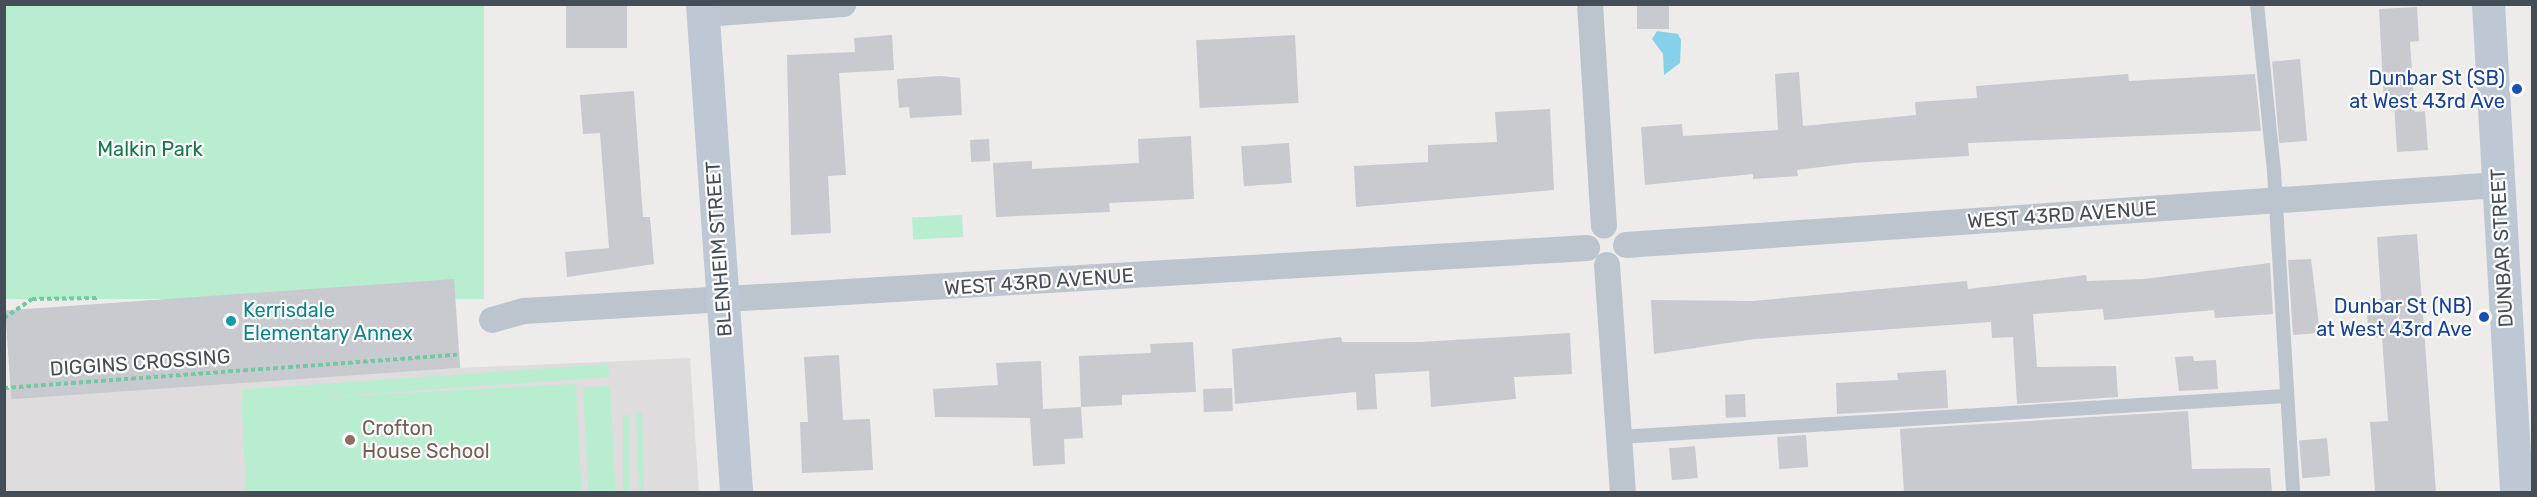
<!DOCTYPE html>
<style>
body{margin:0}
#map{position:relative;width:2537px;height:497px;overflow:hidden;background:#eeebeb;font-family:Rubik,sans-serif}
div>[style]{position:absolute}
.education>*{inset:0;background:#dfdcdd}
.green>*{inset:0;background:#b8edcf;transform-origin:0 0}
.water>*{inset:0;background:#86d0ea}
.building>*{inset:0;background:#c8cad0;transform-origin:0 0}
.path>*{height:4px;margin-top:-2px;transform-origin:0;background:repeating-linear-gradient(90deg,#71caa2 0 4.5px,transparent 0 7.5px)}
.lane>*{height:14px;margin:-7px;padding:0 7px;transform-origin:7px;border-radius:7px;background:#bcc5ce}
.street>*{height:26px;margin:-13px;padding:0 13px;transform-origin:13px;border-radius:13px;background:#bcc5ce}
.secondary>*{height:33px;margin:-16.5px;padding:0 16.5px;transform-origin:16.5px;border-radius:16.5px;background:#bec8d5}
.dots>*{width:16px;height:16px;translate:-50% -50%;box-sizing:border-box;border:3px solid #fff;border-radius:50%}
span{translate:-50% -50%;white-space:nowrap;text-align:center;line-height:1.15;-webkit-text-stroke:4.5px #fff;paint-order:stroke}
.transit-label{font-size:20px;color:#164399}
.right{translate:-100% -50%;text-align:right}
.park-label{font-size:20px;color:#17774b}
.street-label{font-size:20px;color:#444e58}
.culture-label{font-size:20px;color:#0d838f}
.left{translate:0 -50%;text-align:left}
.education-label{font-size:20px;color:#785e54}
.frame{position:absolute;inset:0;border:6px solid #444e58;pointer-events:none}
</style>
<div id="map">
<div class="education">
<div style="clip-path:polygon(690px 358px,699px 492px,5px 492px,4px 388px)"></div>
</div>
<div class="green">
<div style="left:4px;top:5px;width:480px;height:294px"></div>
<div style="left:962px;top:215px;width:22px;height:50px;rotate:87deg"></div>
<div style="left:608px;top:364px;width:13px;height:367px;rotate:86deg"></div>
<div style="left:576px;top:384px;width:108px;height:335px;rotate:87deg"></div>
<div style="left:610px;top:386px;width:106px;height:27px;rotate:87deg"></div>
<div style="clip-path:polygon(636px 413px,642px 413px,644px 492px,639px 492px)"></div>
<div style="left:623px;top:415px;width:6px;height:77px"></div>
</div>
<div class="water">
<div style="clip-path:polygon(1657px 31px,1678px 34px,1681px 40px,1680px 63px,1664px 75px,1663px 54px,1652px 39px)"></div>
</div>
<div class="building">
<div style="left:566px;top:4px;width:61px;height:44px"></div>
<div style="left:1637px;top:4px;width:32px;height:25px"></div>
<div style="clip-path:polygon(2417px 7px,2419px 41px,2410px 42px,2415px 112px,2425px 111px,2428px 150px,2397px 152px,2394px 103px,2384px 104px,2379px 9px)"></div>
<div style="clip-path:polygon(892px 35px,894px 70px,839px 73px,846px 175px,828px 176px,831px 233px,791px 235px,787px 55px,855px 52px,854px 38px)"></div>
<div style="left:1295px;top:35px;width:68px;height:99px;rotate:87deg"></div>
<div style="left:2300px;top:59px;width:82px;height:28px;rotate:85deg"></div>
<div style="clip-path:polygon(1799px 72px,1803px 126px,1916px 115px,1915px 102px,1977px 98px,1976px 86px,2128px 74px,2129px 81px,2255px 74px,2261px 131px,1968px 143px,1969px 156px,1853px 163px,1797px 170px,1798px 176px,1753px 179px,1753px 174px,1645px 185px,1641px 127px,1682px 124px,1683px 136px,1778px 130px,1775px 74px)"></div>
<div style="clip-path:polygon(940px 76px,960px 78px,962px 115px,910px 118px,909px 107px,899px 108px,897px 79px)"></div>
<div style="clip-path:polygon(634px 91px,643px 217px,650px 217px,654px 264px,567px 277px,565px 252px,609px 248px,600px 133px,583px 134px,580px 95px)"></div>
<div style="clip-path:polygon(1550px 109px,1554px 190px,1356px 207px,1354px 166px,1428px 162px,1428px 145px,1497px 142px,1495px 112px)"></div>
<div style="clip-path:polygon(1191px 136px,1194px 199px,1109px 203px,1110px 212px,996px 217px,993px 163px,1032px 161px,1032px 169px,1139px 163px,1138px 139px)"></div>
<div style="left:989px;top:139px;width:22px;height:19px;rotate:87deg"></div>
<div style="left:1289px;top:143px;width:40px;height:48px;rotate:86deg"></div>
<div style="clip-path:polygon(2417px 234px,2436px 492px,2375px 492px,2370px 422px,2388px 421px,2382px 337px,2369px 338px,2366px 300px,2381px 299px,2377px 237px)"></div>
<div style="clip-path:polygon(2311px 259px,2320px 333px,2293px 335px,2288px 260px)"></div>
<div style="clip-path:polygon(2270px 263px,2273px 314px,2215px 318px,2214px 310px,2104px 320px,2103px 309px,2033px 314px,2037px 367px,2116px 366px,2118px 397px,2017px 404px,2013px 337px,1992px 338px,1991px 322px,1755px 339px,1654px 354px,1651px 300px,1752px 301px,1967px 281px,1968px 289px,2086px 275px,2087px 281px,2144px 279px)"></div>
<div style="left:454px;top:279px;width:89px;height:450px;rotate:86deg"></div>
<div style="clip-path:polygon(1570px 333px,1572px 374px,1514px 377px,1516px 399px,1431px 407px,1429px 371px,1375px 374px,1377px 409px,1357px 410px,1356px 392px,1235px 404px,1232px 349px,1341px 337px,1342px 342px,1420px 342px)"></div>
<div style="clip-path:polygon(1193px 342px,1196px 392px,1122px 395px,1122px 405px,1081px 407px,1079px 356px,1151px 353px,1150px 344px)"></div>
<div style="clip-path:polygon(839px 355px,843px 420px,870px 419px,873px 470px,802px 473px,800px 422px,808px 422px,804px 357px)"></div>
<div style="clip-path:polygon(2193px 356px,2194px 361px,2216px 360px,2218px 389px,2179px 391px,2175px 357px)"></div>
<div style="clip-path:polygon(1041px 361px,1043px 409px,1081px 407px,1083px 438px,1064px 439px,1065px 464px,1033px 466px,1030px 418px,935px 417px,933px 389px,998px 385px,996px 363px)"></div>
<div style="clip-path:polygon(1946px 370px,1948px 408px,1837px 414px,1836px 383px,1898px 380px,1897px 373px)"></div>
<div style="left:1232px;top:388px;width:23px;height:29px;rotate:88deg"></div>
<div style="left:1745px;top:394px;width:23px;height:20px;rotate:88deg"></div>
<div style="clip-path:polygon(2188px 411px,2192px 469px,2270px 468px,2272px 492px,1904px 492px,1900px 429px)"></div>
<div style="left:1806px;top:435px;width:32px;height:29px;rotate:86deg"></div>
<div style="left:2327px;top:438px;width:38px;height:28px;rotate:85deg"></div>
<div style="left:1695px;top:446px;width:32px;height:26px;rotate:85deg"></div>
</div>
<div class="path">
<div style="left:4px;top:318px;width:34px;rotate:-34deg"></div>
<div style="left:32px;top:299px;width:65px;rotate:-0.9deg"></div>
<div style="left:4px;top:388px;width:454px;rotate:-4.2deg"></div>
</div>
<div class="lane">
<div style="left:2257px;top:4px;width:168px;rotate:84.2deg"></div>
<div style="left:2274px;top:171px;width:322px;rotate:86.6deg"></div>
<div style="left:1619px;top:437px;width:668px;rotate:-3.52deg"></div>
</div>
<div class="street">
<div style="left:1590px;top:4px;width:222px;rotate:86.4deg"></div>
<div style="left:703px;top:14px;width:141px;rotate:-4.1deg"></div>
<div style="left:1626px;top:245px;width:875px;rotate:-3.93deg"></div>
<div style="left:1607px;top:265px;width:228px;rotate:86deg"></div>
<div style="left:492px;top:320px;width:33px;rotate:-16deg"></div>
<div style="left:524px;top:311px;width:1065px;rotate:-3.39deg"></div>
</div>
<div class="secondary">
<div style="left:702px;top:4px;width:489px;rotate:86deg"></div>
<div style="left:2488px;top:4px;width:489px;rotate:86.7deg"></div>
</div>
<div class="dots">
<div style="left:2517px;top:89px;background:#1a4fb4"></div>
<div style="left:2484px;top:317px;background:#1a4fb4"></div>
<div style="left:231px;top:321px;background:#0f9aa8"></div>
<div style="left:350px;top:440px;background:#8d6e63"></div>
</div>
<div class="transit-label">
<span class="right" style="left:2505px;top:90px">Dunbar St (SB)<br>at West 43rd Ave</span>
<span class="right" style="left:2472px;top:318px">Dunbar St (NB)<br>at West 43rd Ave</span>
</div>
<div class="park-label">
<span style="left:150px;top:149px">Malkin Park</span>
</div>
<div class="street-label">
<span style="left:2062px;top:215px;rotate:-4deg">WEST 43RD AVENUE</span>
<span style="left:2502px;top:248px;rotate:-93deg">DUNBAR STREET</span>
<span style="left:719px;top:249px;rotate:-94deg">BLENHEIM STREET</span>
<span style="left:1039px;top:282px;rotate:-4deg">WEST 43RD AVENUE</span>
<span style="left:140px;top:363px;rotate:-4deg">DIGGINS CROSSING</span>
</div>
<div class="culture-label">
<span class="left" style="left:243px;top:322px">Kerrisdale<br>Elementary Annex</span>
</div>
<div class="education-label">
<span class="left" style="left:362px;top:440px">Crofton<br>House School</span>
</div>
<div class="frame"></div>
</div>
